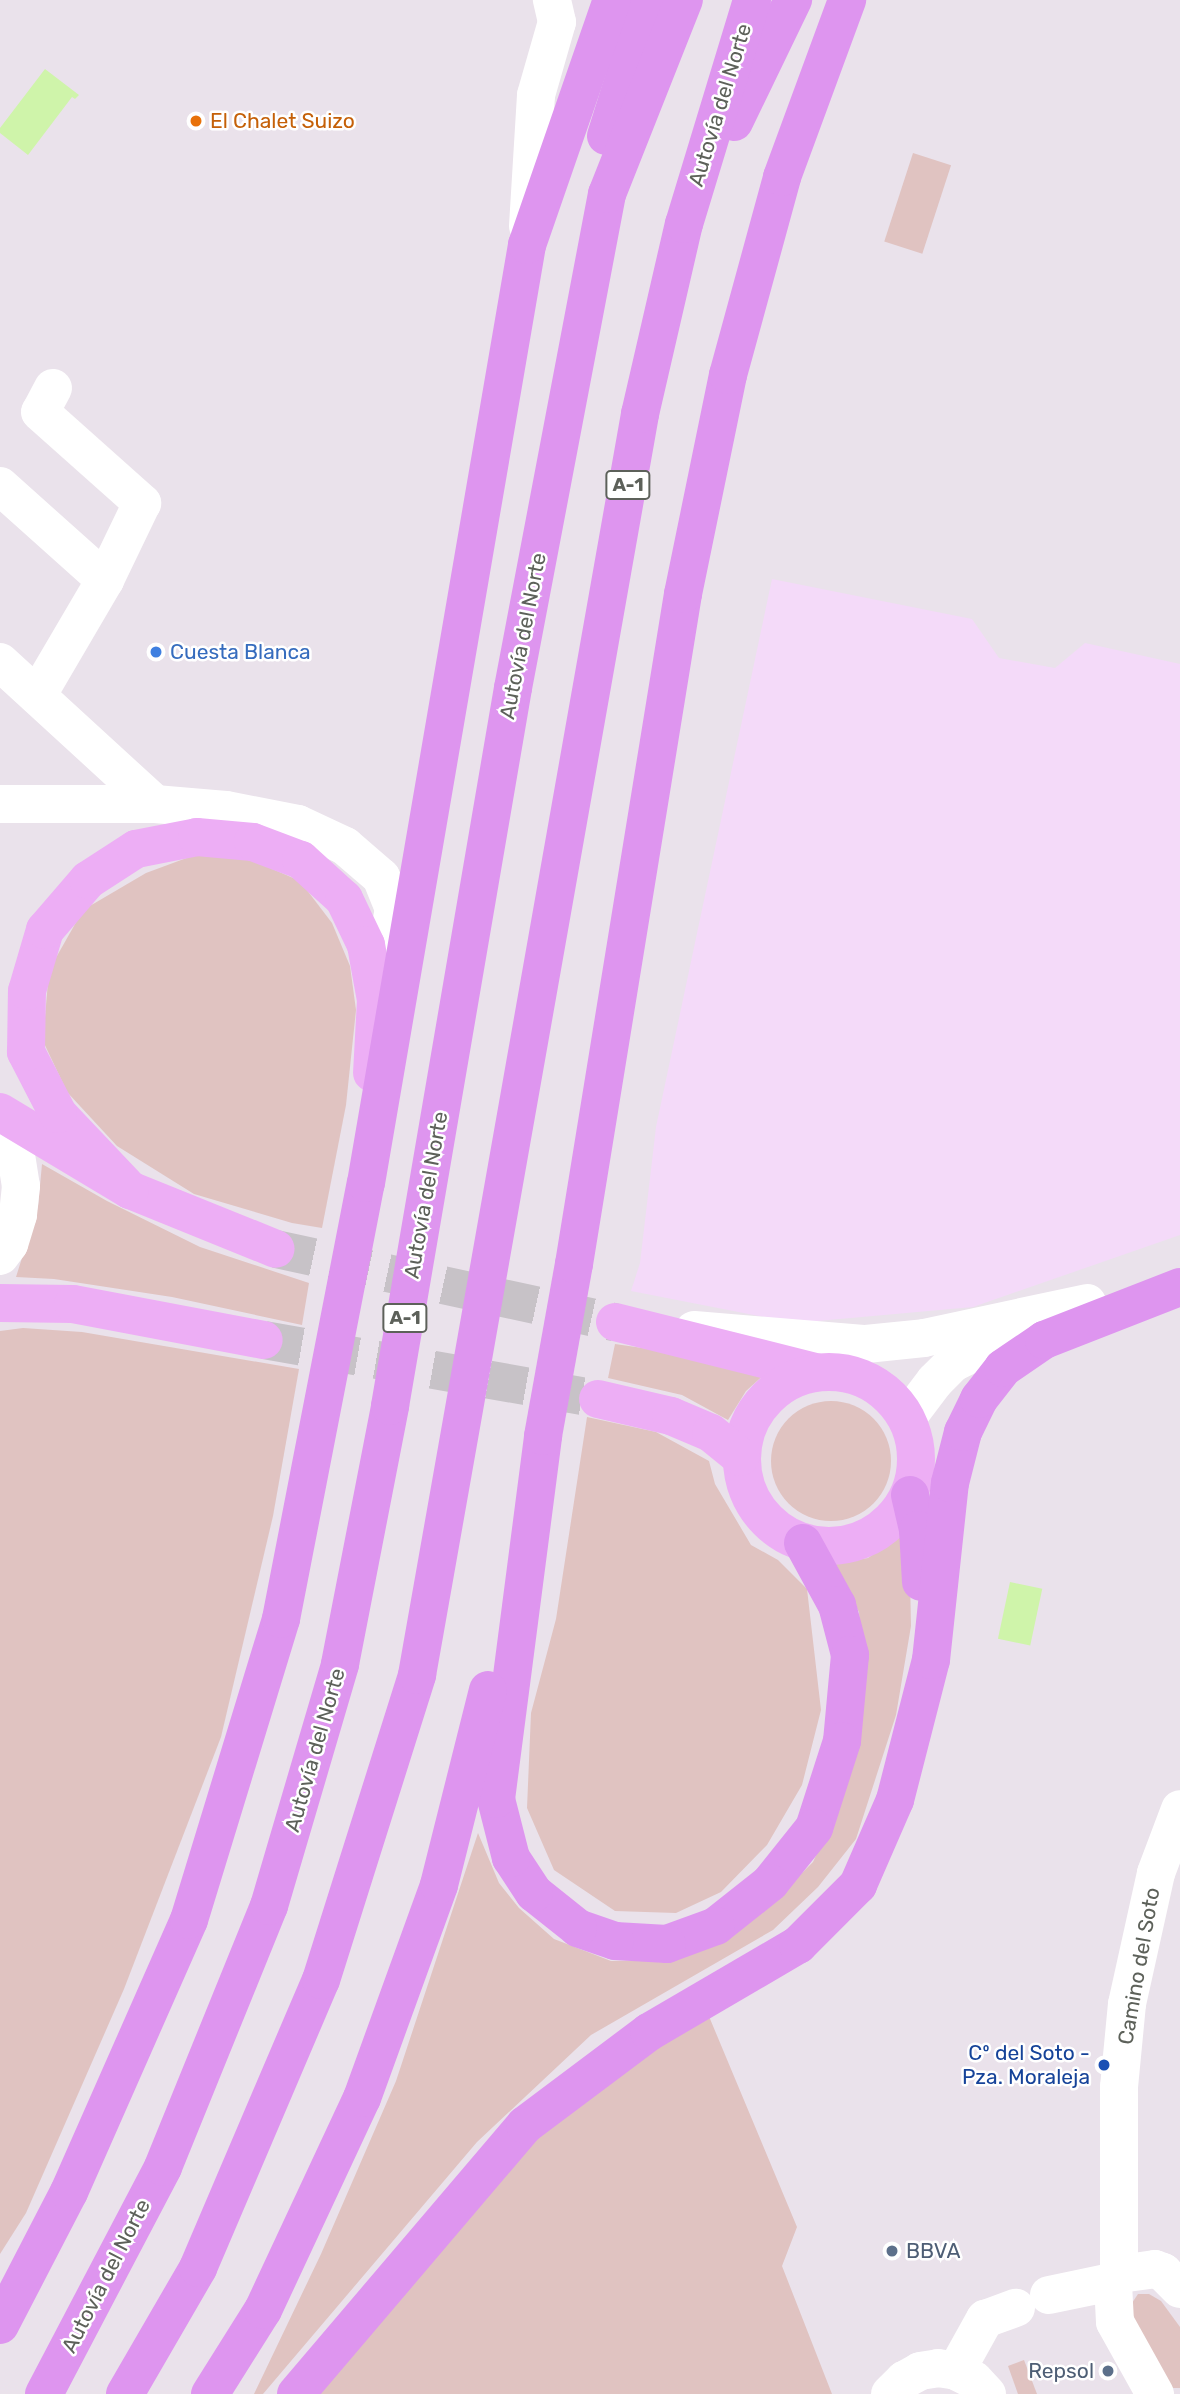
<!DOCTYPE html>
<meta charset="utf-8">
<style>
body{margin:0}
#map{position:relative;width:1180px;height:2394px;overflow:hidden;background:#eae2eb;font-family:Rubik,sans-serif}
div>[style]{position:absolute}
.commercial>*{inset:0;background:#f4daf9}
.green>*{inset:0;background:#e0c3c1;transform-origin:0 0}
.round{border-radius:50%}
.water>*{inset:0;background:#cff4aa;transform-origin:0 0}
.major-tunnel>*{height:38px;margin-top:-19px;transform-origin:0;background:repeating-linear-gradient(90deg,#c7c2c7 0 38px,transparent 0 57px)}
.minor>*{height:38px;margin:-19px;padding:0 19px;transform-origin:19px;border-radius:19px;background:#fff}
.major>*{height:38px;margin:-19px;padding:0 19px;transform-origin:19px;border-radius:19px;background:#edaef5}
.major>.ring{margin:-19px;padding:0;box-sizing:content-box;background:none;border:38px solid #edaef5;border-radius:50%}
.highway>*{height:38px;margin:-19px;padding:0 19px;transform-origin:19px;border-radius:19px;background:#de95ef}
.dots>*{width:19px;height:19px;translate:-50% -50%;box-sizing:border-box;border:4px solid #fff;border-radius:50%}
span{translate:-50% -50%;white-space:nowrap;text-align:center;line-height:1.15;-webkit-text-stroke:5px #fff;paint-order:stroke}
.shield-label span{padding:2px 5px;background:#fff;border:2px solid;border-radius:5px;-webkit-text-stroke-width:0}
.shield-label{font-size:19px;color:#5d615a;font-weight:700}
.street-label{font-size:21px;color:#5d615a}
.food-label{font-size:21px;color:#c56008}
.left{translate:0 -50%;text-align:left}
.shop-label{font-size:21px;color:#366cbe}
.transit-label{font-size:21px;color:#164399}
.right{translate:-100% -50%;text-align:right}
.service-label{font-size:21px;color:#4e5e75}
</style>
<div id="map">
<div class="commercial">
<div style="clip-path:polygon(772px 579px,972px 619px,999px 658px,1055px 668px,1085px 643px,1180px 664px,1180px 1235px,973px 1307px,795px 1323px,631px 1291px,640px 1263px,656px 1127px)"></div>
</div>
<div class="green">
<div style="left:913px;top:153px;width:40px;height:93px;rotate:18deg"></div>
<div style="clip-path:polygon(200px 853px,254px 861px,300px 881px,332px 923px,350px 966px,356px 1010px,346px 1105px,322px 1228px,292px 1223px,194px 1194px,117px 1146px,67px 1092px,43px 1041px,49px 970px,83px 910px,146px 873px)"></div>
<div style="clip-path:polygon(42px 1164px,107px 1201px,200px 1247px,309px 1283px,302px 1325px,172px 1297px,54px 1279px,16px 1277px,38px 1207px)"></div>
<div style="clip-path:polygon(23px 1328px,82px 1332px,299px 1369px,273px 1516px,221px 1737px,124px 1989px,26px 2213px,0 2254px,0 1331px)"></div>
<div style="clip-path:polygon(615px 1344px,697px 1356px,768px 1371px,746px 1391px,728px 1420px,682px 1395px,608px 1378px)"></div>
<div class="round" style="left:771px;top:1401px;width:120px;height:120px"></div>
<div style="clip-path:polygon(587px 1417px,656px 1432px,709px 1461px,715px 1484px,751px 1545px,778px 1560px,807px 1589px,821px 1710px,802px 1785px,767px 1845px,721px 1892px,676px 1913px,615px 1911px,554px 1870px,527px 1808px,531px 1713px,556px 1619px)"></div>
<div style="clip-path:polygon(909px 1529px,911px 1626px,896px 1715px,856px 1839px,818px 1887px,773px 1930px,591px 2035px,477px 2142px,263px 2394px,254px 2394px,321px 2254px,396px 2081px,478px 1833px,499px 1883px,519px 1908px,554px 1939px,611px 1961px,663px 1960px,765px 1910px,813px 1862px,838px 1808px,863px 1669px,859px 1612px,834px 1564px,868px 1558px)"></div>
<div style="clip-path:polygon(708px 2014px,797px 2227px,782px 2266px,832px 2394px,320px 2394px,536px 2139px,612px 2077px)"></div>
<div style="clip-path:polygon(1138px 2294px,1149px 2294px,1161px 2301px,1180px 2327px,1180px 2388px,1172px 2388px,1133px 2317px,1132px 2303px)"></div>
<div style="clip-path:polygon(1024px 2360px,1037px 2394px,1018px 2394px,1008px 2366px)"></div>
</div>
<div class="water">
<div style="clip-path:polygon(45px 69px,79px 95px,75px 99px,72px 97px,28px 155px,0 133px,0 128px)"></div>
<div style="left:1010px;top:1582px;width:33px;height:58px;rotate:12deg"></div>
</div>
<div class="major-tunnel">
<div style="left:276px;top:1249px;width:347px;rotate:12.2deg"></div>
<div style="left:264px;top:1340px;width:339px;rotate:10deg"></div>
</div>
<div class="minor">
<div style="left:528px;top:226px;width:131px;rotate:-86.5deg"></div>
<div style="left:536px;top:95px;width:76px;rotate:-74deg"></div>
<div style="left:557px;top:22px;width:23px;rotate:-103deg"></div>
<div style="left:53px;top:388px;width:27px;rotate:118deg"></div>
<div style="left:40px;top:412px;width:137px;rotate:41.7deg"></div>
<div style="left:142px;top:503px;width:85px;rotate:115.7deg"></div>
<div style="left:0;top:486px;width:141px;rotate:41.8deg"></div>
<div style="left:105px;top:580px;width:134px;rotate:120.4deg"></div>
<div style="left:0;top:662px;width:210px;rotate:42.5deg"></div>
<div style="left:0;top:804px;width:155px"></div>
<div style="left:155px;top:804px;width:71px;rotate:4.8deg"></div>
<div style="left:226px;top:810px;width:73px;rotate:11deg"></div>
<div style="left:298px;top:824px;width:52px;rotate:25.1deg"></div>
<div style="left:345px;top:846px;width:48px;rotate:40.7deg"></div>
<div style="left:381px;top:877px;width:35px;rotate:68deg"></div>
<div style="left:394px;top:909px;width:91px;rotate:101.4deg"></div>
<div style="left:0;top:1127px;width:32px;rotate:60deg"></div>
<div style="left:16px;top:1155px;width:31px;rotate:81deg"></div>
<div style="left:21px;top:1186px;width:29px;rotate:96deg"></div>
<div style="left:18px;top:1215px;width:30px;rotate:107deg"></div>
<div style="left:9px;top:1244px;width:15px;rotate:127deg"></div>
<div style="left:694px;top:1330px;width:173px;rotate:4.7deg"></div>
<div style="left:866px;top:1344px;width:58px;rotate:-5.9deg"></div>
<div style="left:924px;top:1338px;width:167px;rotate:-12.1deg"></div>
<div style="left:907px;top:1418px;width:46px;rotate:-52.9deg"></div>
<div style="left:935px;top:1381px;width:25px;rotate:-45deg"></div>
<div style="left:953px;top:1363px;width:66px;rotate:-26.2deg"></div>
<div style="left:1119px;top:2276px;width:189px;rotate:-90deg"></div>
<div style="left:1119px;top:2087px;width:83px;rotate:-84.5deg"></div>
<div style="left:1127px;top:2004px;width:134px;rotate:-77.5deg"></div>
<div style="left:1156px;top:1873px;width:68px;rotate:-69.4deg"></div>
<div style="left:1049px;top:2295px;width:68px;rotate:-11.8deg"></div>
<div style="left:956px;top:2371px;width:60px;rotate:-60.9deg"></div>
<div style="left:985px;top:2319px;width:33px;rotate:-20deg"></div>
<div style="left:890px;top:2394px;width:20px;rotate:-45deg"></div>
<div style="left:904px;top:2380px;width:18px;rotate:-29deg"></div>
<div style="left:920px;top:2371px;width:18px;rotate:-9deg"></div>
<div style="left:938px;top:2368px;width:18px;rotate:9deg"></div>
<div style="left:956px;top:2371px;width:20px;rotate:27deg"></div>
<div style="left:974px;top:2380px;width:19px;rotate:47deg"></div>
<div style="left:1155px;top:2394px;width:82px;rotate:-119.1deg"></div>
<div style="left:1115px;top:2322px;width:36px;rotate:-93deg"></div>
<div style="left:1113px;top:2286px;width:12px;rotate:-59deg"></div>
<div style="left:1119px;top:2276px;width:9px;rotate:-21deg"></div>
<div style="left:1127px;top:2273px;width:28px;rotate:-8deg"></div>
<div style="left:1155px;top:2269px;width:9px;rotate:21deg"></div>
<div style="left:1163px;top:2272px;width:24px;rotate:45deg"></div>
</div>
<div class="major">
<div style="left:0;top:1112px;width:152px;rotate:31deg"></div>
<div style="left:130px;top:1190px;width:157px;rotate:22deg"></div>
<div style="left:130px;top:1190px;width:105px;rotate:-133.5deg"></div>
<div style="left:58px;top:1114px;width:70px;rotate:-117.3deg"></div>
<div style="left:26px;top:1052px;width:61px;rotate:-89.1deg"></div>
<div style="left:27px;top:991px;width:64px;rotate:-73.6deg"></div>
<div style="left:45px;top:930px;width:66px;rotate:-49.3deg"></div>
<div style="left:88px;top:880px;width:57px;rotate:-32.9deg"></div>
<div style="left:136px;top:849px;width:62px;rotate:-11.1deg"></div>
<div style="left:197px;top:837px;width:56px;rotate:5.1deg"></div>
<div style="left:253px;top:842px;width:51px;rotate:20.6deg"></div>
<div style="left:301px;top:860px;width:58px;rotate:42.2deg"></div>
<div style="left:344px;top:899px;width:51px;rotate:64.4deg"></div>
<div style="left:366px;top:945px;width:56px;rotate:79.7deg"></div>
<div style="left:376px;top:1000px;width:73px;rotate:93.1deg"></div>
<div style="left:0;top:1303px;width:73px;rotate:0.8deg"></div>
<div style="left:73px;top:1304px;width:194px;rotate:10.7deg"></div>
<div style="left:615px;top:1322px;width:207px;rotate:14deg"></div>
<div class="ring" style="left:742px;top:1372px;width:136px;height:136px"></div>
<div style="left:598px;top:1399px;width:75px;rotate:13.1deg"></div>
<div style="left:671px;top:1416px;width:43px;rotate:23deg"></div>
<div style="left:711px;top:1433px;width:38px;rotate:39deg"></div>
</div>
<div class="highway">
<div style="left:734px;top:122px;width:136px;rotate:-64.2deg"></div>
<div style="left:606px;top:136px;width:143px;rotate:-72.5deg"></div>
<div style="left:910px;top:1495px;width:36px;rotate:77deg"></div>
<div style="left:918px;top:1530px;width:52px;rotate:86.7deg"></div>
<div style="left:803px;top:1543px;width:71px;rotate:61.3deg"></div>
<div style="left:837px;top:1605px;width:52px;rotate:75.4deg"></div>
<div style="left:850px;top:1655px;width:86px;rotate:95.3deg"></div>
<div style="left:842px;top:1741px;width:91px;rotate:107.8deg"></div>
<div style="left:814px;top:1828px;width:70px;rotate:128.7deg"></div>
<div style="left:770px;top:1883px;width:69px;rotate:141.5deg"></div>
<div style="left:716px;top:1926px;width:52px;rotate:159.8deg"></div>
<div style="left:667px;top:1944px;width:52px;rotate:-176.7deg"></div>
<div style="left:615px;top:1941px;width:39px;rotate:-161deg"></div>
<div style="left:578px;top:1928px;width:56px;rotate:-141.5deg"></div>
<div style="left:534px;top:1893px;width:42px;rotate:-123.3deg"></div>
<div style="left:511px;top:1858px;width:61px;rotate:-104.3deg"></div>
<div style="left:496px;top:1799px;width:366px;rotate:-82.6deg"></div>
<div style="left:543px;top:1436px;width:175px;rotate:-79.8deg"></div>
<div style="left:574px;top:1264px;width:679px;rotate:-80.76deg"></div>
<div style="left:683px;top:594px;width:224px;rotate:-78.4deg"></div>
<div style="left:728px;top:375px;width:205px;rotate:-74.7deg"></div>
<div style="left:782px;top:177px;width:189px;rotate:-69.8deg"></div>
<div style="left:0;top:2325px;width:150px;rotate:-62.6deg"></div>
<div style="left:69px;top:2192px;width:297px;rotate:-66.2deg"></div>
<div style="left:189px;top:1920px;width:315px;rotate:-73deg"></div>
<div style="left:281px;top:1619px;width:444px;rotate:-79deg"></div>
<div style="left:366px;top:1183px;width:952px;rotate:-80.26deg"></div>
<div style="left:527px;top:245px;width:259px;rotate:-70.9deg"></div>
<div style="left:44px;top:2394px;width:256px;rotate:-62.3deg"></div>
<div style="left:163px;top:2167px;width:282px;rotate:-67.9deg"></div>
<div style="left:269px;top:1906px;width:252px;rotate:-73.6deg"></div>
<div style="left:340px;top:1664px;width:263px;rotate:-79deg"></div>
<div style="left:390px;top:1406px;width:728px;rotate:-80.28deg"></div>
<div style="left:513px;top:688px;width:503px;rotate:-79.23deg"></div>
<div style="left:607px;top:194px;width:209px;rotate:-68.4deg"></div>
<div style="left:125px;top:2394px;width:146px;rotate:-59.9deg"></div>
<div style="left:198px;top:2268px;width:313px;rotate:-66.9deg"></div>
<div style="left:321px;top:1980px;width:320px;rotate:-72.5deg"></div>
<div style="left:417px;top:1675px;width:1281px;rotate:-79.97deg"></div>
<div style="left:640px;top:414px;width:195px;rotate:-77deg"></div>
<div style="left:684px;top:224px;width:234px;rotate:-73.1deg"></div>
<div style="left:210px;top:2394px;width:99px;rotate:-57.8deg"></div>
<div style="left:263px;top:2310px;width:234px;rotate:-65deg"></div>
<div style="left:362px;top:2098px;width:226px;rotate:-70.1deg"></div>
<div style="left:439px;top:1885px;width:201px;rotate:-75.9deg"></div>
<div style="left:296px;top:2394px;width:353px;rotate:-49.6deg"></div>
<div style="left:525px;top:2125px;width:155px;rotate:-36.9deg"></div>
<div style="left:649px;top:2032px;width:173px;rotate:-30.3deg"></div>
<div style="left:798px;top:1945px;width:85px;rotate:-45deg"></div>
<div style="left:858px;top:1885px;width:93px;rotate:-66.5deg"></div>
<div style="left:895px;top:1800px;width:145px;rotate:-75.6deg"></div>
<div style="left:931px;top:1660px;width:178px;rotate:-83.9deg"></div>
<div style="left:950px;top:1483px;width:53px;rotate:-75.7deg"></div>
<div style="left:963px;top:1432px;width:37px;rotate:-64deg"></div>
<div style="left:979px;top:1399px;width:39px;rotate:-52deg"></div>
<div style="left:1003px;top:1368px;width:50px;rotate:-34.3deg"></div>
<div style="left:1044px;top:1340px;width:146px;rotate:-21.3deg"></div>
</div>
<div class="dots">
<div style="left:196px;top:121px;background:#e8710a"></div>
<div style="left:156px;top:652px;background:#3f7fe0"></div>
<div style="left:1104px;top:2065px;background:#1a4fb4"></div>
<div style="left:892px;top:2251px;background:#5c6f8a"></div>
<div style="left:1108px;top:2371px;background:#5c6f8a"></div>
</div>
<div class="shield-label">
<span style="left:628px;top:485px">A-1</span>
<span style="left:405px;top:1318px">A-1</span>
</div>
<div class="street-label">
<span style="left:720px;top:105px;rotate:-73deg">Autovía del Norte</span>
<span style="left:523px;top:636px;rotate:-79deg">Autovía del Norte</span>
<span style="left:426px;top:1195px;rotate:-80deg">Autovía del Norte</span>
<span style="left:315px;top:1750px;rotate:-74deg">Autovía del Norte</span>
<span style="left:1139px;top:1966px;rotate:-80deg">Camino del Soto</span>
<span style="left:106px;top:2276px;rotate:-63deg">Autovía del Norte</span>
</div>
<div class="food-label">
<span class="left" style="left:210px;top:121px">El Chalet Suizo</span>
</div>
<div class="shop-label">
<span class="left" style="left:170px;top:652px">Cuesta Blanca</span>
</div>
<div class="transit-label">
<span class="right" style="left:1090px;top:2065px">Cº del Soto -<br>Pza. Moraleja</span>
</div>
<div class="service-label">
<span class="left" style="left:906px;top:2251px">BBVA</span>
<span class="right" style="left:1094px;top:2371px">Repsol</span>
</div>
</div>
